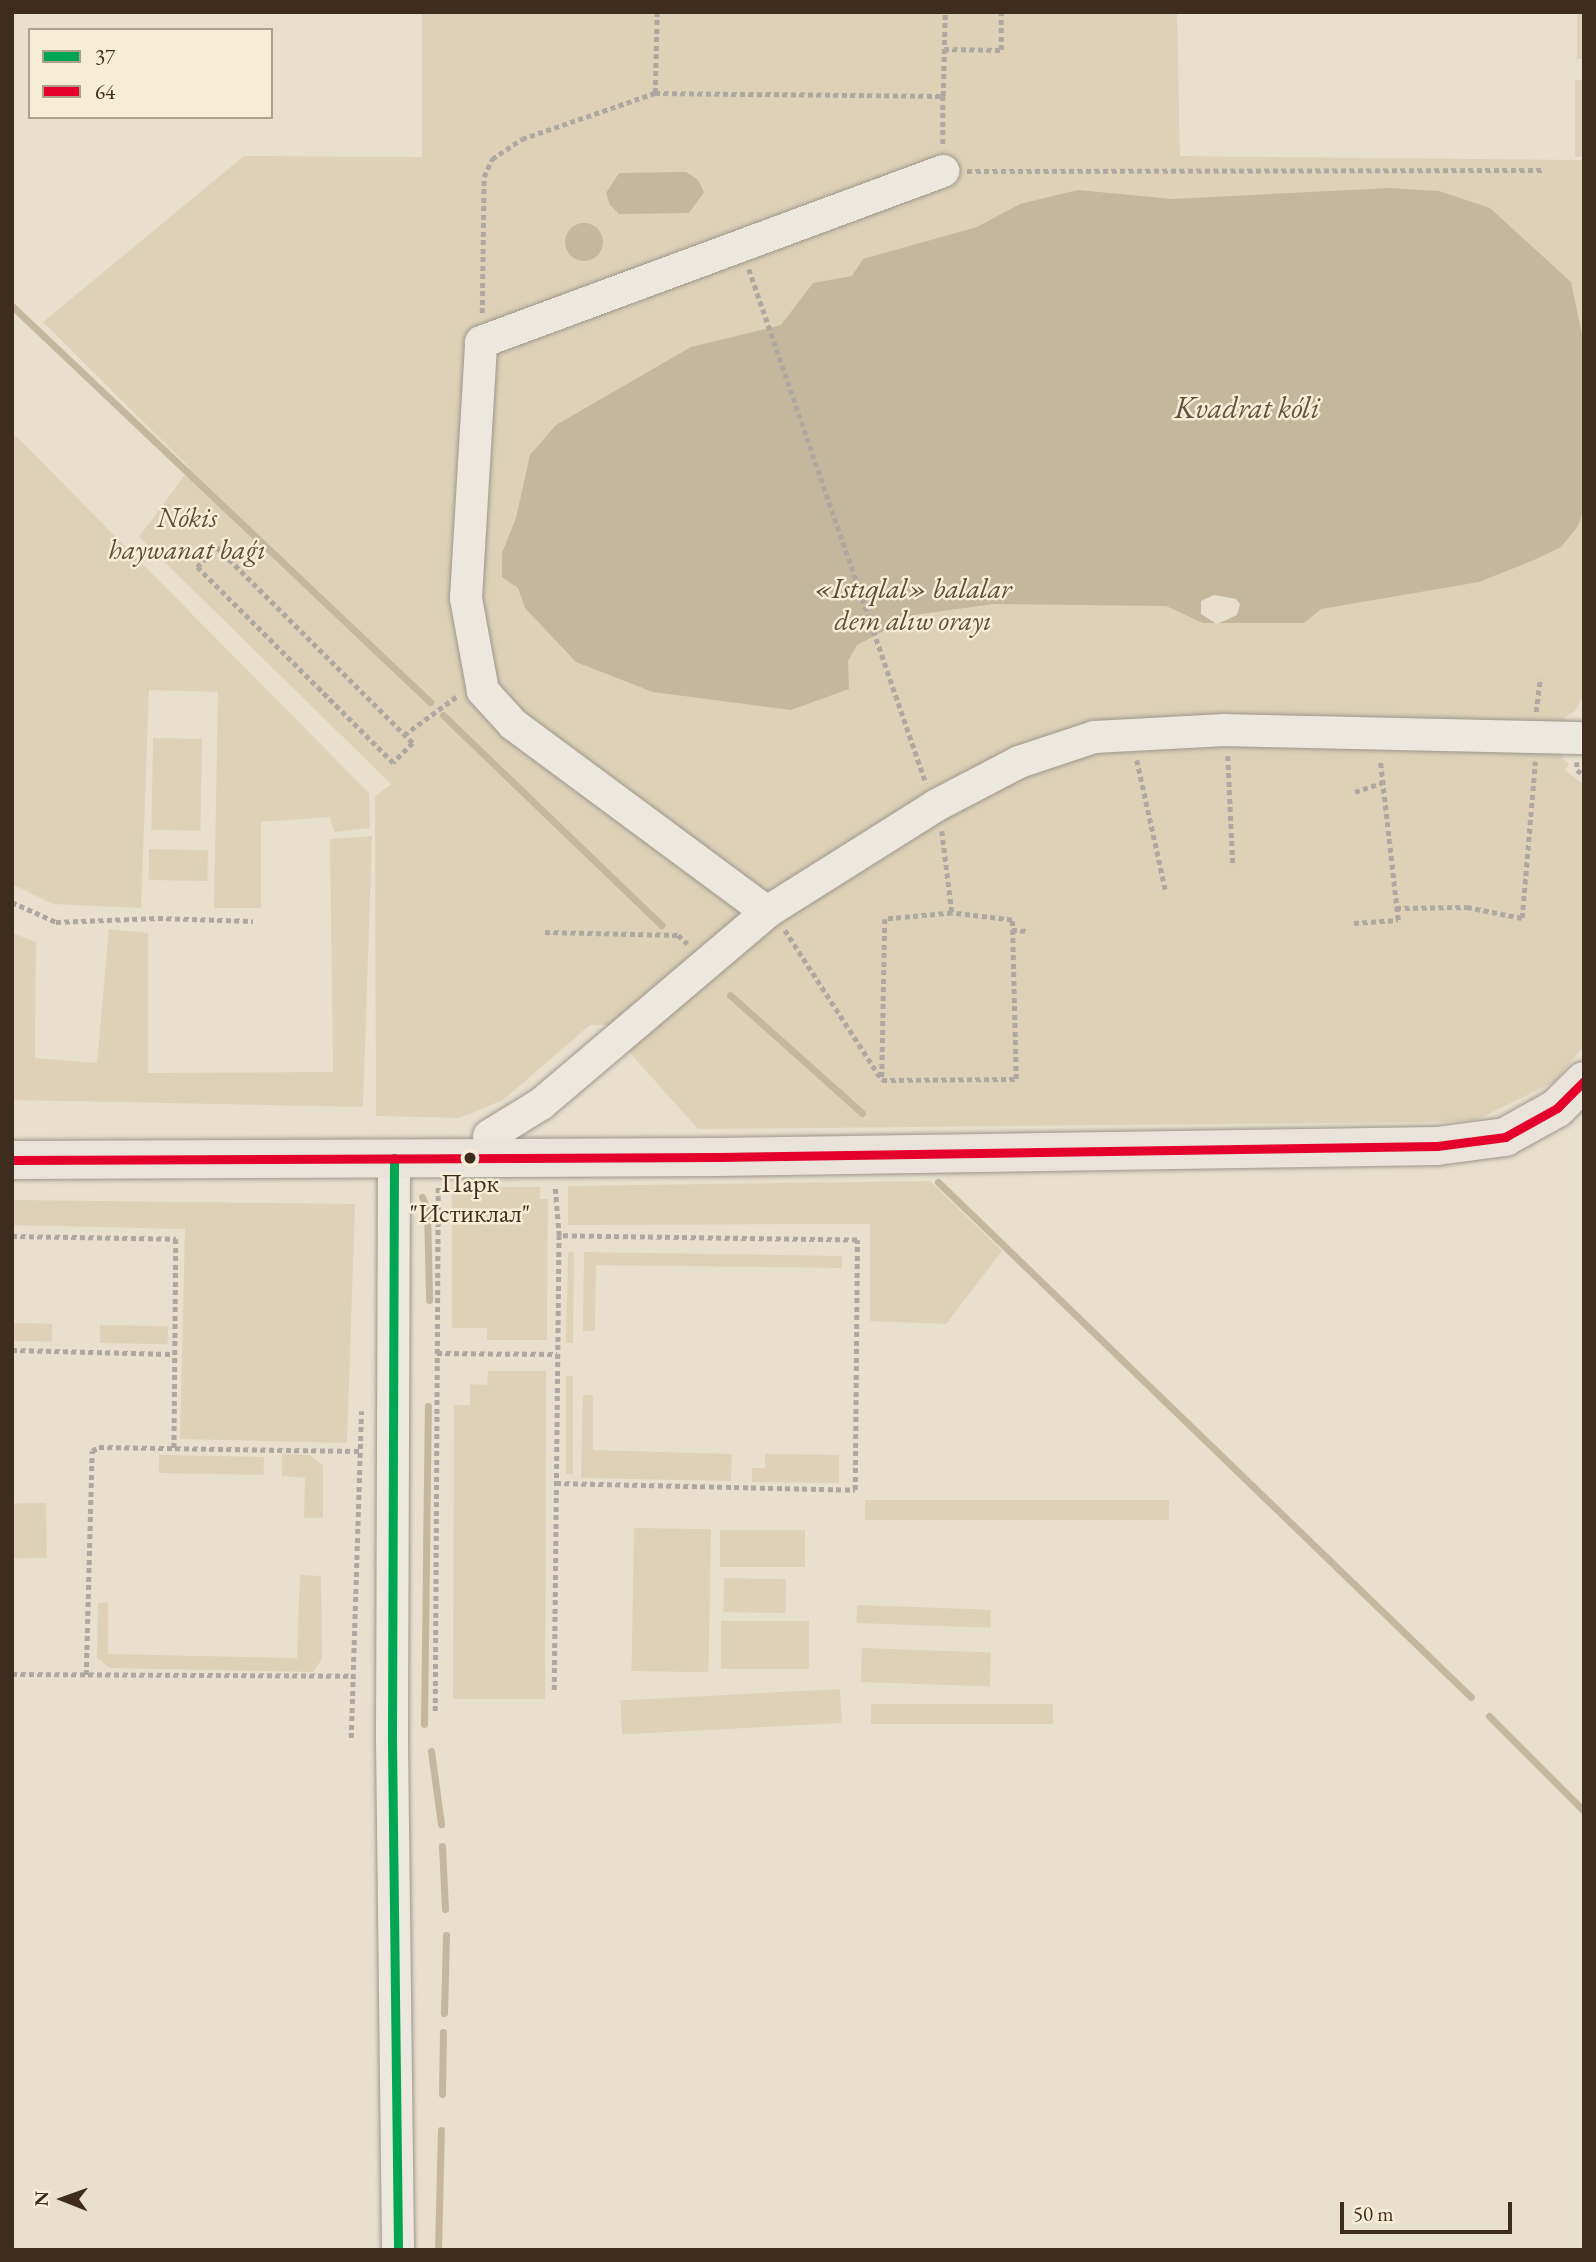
<!DOCTYPE html>
<meta charset="utf-8">
<style>
body{margin:0}
#map{position:relative;width:1596px;height:2262px;overflow:hidden;background:#e8e0cd;font-family:"EB Garamond",serif}
div>[style]{position:absolute}
.green>*{inset:0;background:#ded1b8;transform-origin:0 0}
.water>*{inset:0;background:#c5b79e}
.round{border-radius:50%}
.pier>*{inset:0;background:#e8e0cd}
.stream>*{height:7px;margin:-3.5px;padding:0 3.5px;transform-origin:3.5px;border-radius:3.5px;background:#c5b79e}
.path>*{height:4.5px;margin-top:-2.25px;transform-origin:0;background:repeating-linear-gradient(90deg,#ada8a0 0 5px,transparent 0 8.5px)}
.roads{filter:drop-shadow(0 0 2px #9d968a) drop-shadow(0 0 2px #9d968a)}
.minor>*{height:32px;margin:-16px;padding:0 16px;transform-origin:16px;border-radius:16px;background:#ece8de}
.major>*{height:38px;margin:-19px;padding:0 19px;transform-origin:19px;border-radius:19px;background:#e9e3d9}
.bus-1>*{height:9px;margin:-4.5px;padding:0 4.5px;transform-origin:4.5px;border-radius:4.5px;background:#00a651}
.bus-2>*{height:9px;margin:-4.5px;padding:0 4.5px;transform-origin:4.5px;border-radius:4.5px;background:#e4002b}
.dots>*{width:19px;height:19px;translate:-50% -50%;box-sizing:border-box;border:4px solid #f7edd7;border-radius:50%}
span{translate:-50% -50%;white-space:nowrap;text-align:center;line-height:1.15;-webkit-text-stroke:5px #f7edd7;paint-order:stroke}
.bus-label{font-size:26px;color:#402c1d}
.park-label{font-size:28px;color:#5e4b38;font-style:italic}
.water-label{font-size:30px;color:#63503e;font-style:italic}
.frame{position:absolute;inset:0;border:14px solid #402c1d;pointer-events:none}
.legend{position:absolute;left:28px;top:28px;width:245px;height:91px;box-sizing:border-box;background:#f7edd7;border:2px solid #aea08d;margin:0;padding:9px 12px;list-style:none;font-size:21px;color:#402c1d}
.legend li{display:flex;align-items:center;gap:14px;height:35px}
.legend b{width:35px;border:2px solid #aea08d}
.north{position:absolute;left:28px;top:2164px;width:70px;height:70px;-webkit-text-stroke:5px #f7edd7;paint-order:stroke;rotate:271deg;font-size:19px;font-weight:700;line-height:28px;text-align:center;color:#402c1d}
.north::after{content:'';display:block;margin:auto;width:24px;height:32px;background:#402c1d;clip-path:polygon(50% 0,100% 100%,50% 72%,0 100%)}
.scale{position:absolute;left:1340px;top:2202px;width:172px;height:32px;box-sizing:border-box;border:4px solid #402c1d;border-top:0;padding-left:9px;font-size:21px;line-height:24px;white-space:nowrap;color:#402c1d;-webkit-text-stroke:5px #f7edd7;paint-order:stroke}
</style>
<div id="map">
<div class="green">
<div style="clip-path:polygon(422px 12px,1177px 12px,1180px 156px,1584px 160px,1584px 695px,1575px 711px,1565px 717px,1563px 759px,1569px 764px,1565px 770px,1584px 785px,1584px 1046px,1554px 1082px,1476px 1120px,1441px 1122px,698px 1129px,605px 1025px,590px 1025px,503px 1100px,459px 1118px,376px 1116px,375px 797px,391px 784px,139px 537px,190px 468px,43px 322px,244px 156px,422px 157px)"></div>
<div style="left:1577px;top:12px;width:7px;height:47px"></div>
<div style="left:1575px;top:80px;width:9px;height:77px"></div>
<div style="clip-path:polygon(12px 432px,369px 793px,370px 828px,334px 832px,330px 817px,261px 822px,261px 908px,214px 908px,218px 692px,149px 690px,141px 908px,53px 904px,12px 884px)"></div>
<div style="left:153px;top:738px;width:49px;height:92px;rotate:1deg"></div>
<div style="clip-path:polygon(372px 836px,363px 1107px,12px 1100px,12px 933px,36px 942px,35px 1058px,97px 1063px,109px 929px,148px 933px,148px 1073px,333px 1072px,330px 839px)"></div>
<div style="left:149px;top:849px;width:59px;height:31px;rotate:1deg"></div>
<div style="clip-path:polygon(930px 1181px,1002px 1251px,946px 1324px,870px 1321px,870px 1224px,568px 1225px,568px 1186px)"></div>
<div style="clip-path:polygon(452px 1187px,540px 1187px,540px 1199px,548px 1199px,547px 1340px,487px 1340px,487px 1328px,452px 1328px)"></div>
<div style="clip-path:polygon(12px 1200px,355px 1204px,347px 1443px,180px 1439px,185px 1229px,12px 1225px)"></div>
<div style="clip-path:polygon(568px 1252px,574px 1252px,573px 1343px,566px 1343px)"></div>
<div style="clip-path:polygon(584px 1252px,842px 1256px,842px 1268px,596px 1265px,595px 1331px,583px 1331px)"></div>
<div style="left:12px;top:1323px;width:40px;height:18px;rotate:1deg"></div>
<div style="left:100px;top:1325px;width:68px;height:18px;rotate:1deg"></div>
<div style="clip-path:polygon(488px 1371px,546px 1371px,545px 1699px,453px 1699px,454px 1405px,470px 1405px,470px 1384px,487px 1385px)"></div>
<div style="left:566px;top:1376px;width:7px;height:98px"></div>
<div style="clip-path:polygon(583px 1395px,593px 1395px,593px 1450px,732px 1454px,731px 1481px,581px 1478px)"></div>
<div style="clip-path:polygon(282px 1454px,309px 1455px,323px 1465px,323px 1518px,304px 1518px,305px 1478px,282px 1476px)"></div>
<div style="clip-path:polygon(765px 1454px,839px 1455px,839px 1483px,752px 1482px,752px 1468px,765px 1468px)"></div>
<div style="left:159px;top:1455px;width:105px;height:18px;rotate:1deg"></div>
<div style="left:865px;top:1500px;width:304px;height:20px"></div>
<div style="left:46px;top:1503px;width:55px;height:34px;rotate:89deg"></div>
<div style="left:634px;top:1528px;width:77px;height:143px;rotate:1deg"></div>
<div style="left:805px;top:1530px;width:37px;height:85px;rotate:90deg"></div>
<div style="clip-path:polygon(300px 1575px,321px 1576px,322px 1659px,313px 1672px,110px 1668px,97px 1658px,98px 1603px,108px 1602px,108px 1654px,297px 1658px)"></div>
<div style="left:724px;top:1578px;width:62px;height:34px;rotate:1deg"></div>
<div style="left:857px;top:1605px;width:134px;height:18px;rotate:2deg"></div>
<div style="left:721px;top:1621px;width:88px;height:48px"></div>
<div style="left:862px;top:1648px;width:129px;height:34px;rotate:2deg"></div>
<div style="left:840px;top:1689px;width:34px;height:220px;rotate:87deg"></div>
<div style="left:871px;top:1704px;width:182px;height:20px"></div>
</div>
<div class="water">
<div style="clip-path:polygon(686px 172px,698px 180px,704px 192px,689px 213px,619px 214px,610px 205px,606px 193px,619px 173px)"></div>
<div style="clip-path:polygon(1389px 188px,1439px 191px,1490px 208px,1571px 282px,1584px 344px,1584px 508px,1578px 526px,1561px 547px,1534px 560px,1479px 582px,1321px 609px,1304px 623px,1203px 623px,1166px 606px,994px 604px,914px 615px,857px 645px,848px 661px,849px 689px,791px 710px,653px 692px,576px 662px,525px 608px,518px 588px,502px 577px,502px 553px,516px 518px,530px 455px,556px 425px,691px 347px,781px 325px,813px 283px,852px 276px,863px 259px,977px 227px,1020px 204px,1078px 190px,1172px 199px)"></div>
<div class="round" style="left:565px;top:223px;width:38px;height:38px"></div>
</div>
<div class="pier">
<div style="clip-path:polygon(1214px 595px,1236px 599px,1240px 604px,1237px 615px,1217px 624px,1201px 614px,1201px 601px)"></div>
</div>
<div class="stream">
<div style="left:12px;top:306px;width:576px;rotate:43.45deg"></div>
<div style="left:443px;top:715px;width:303px;rotate:43.9deg"></div>
<div style="left:730px;top:995px;width:177px;rotate:41.8deg"></div>
<div style="left:938px;top:1182px;width:741px;rotate:44.02deg"></div>
<div style="left:422px;top:1197px;width:13px;rotate:67deg"></div>
<div style="left:427px;top:1209px;width:91px;rotate:88.7deg"></div>
<div style="left:1489px;top:1716px;width:134px;rotate:45deg"></div>
<div style="left:424px;top:1724px;width:318px;rotate:-89.3deg"></div>
<div style="left:431px;top:1751px;width:74px;rotate:82.2deg"></div>
<div style="left:442px;top:1846px;width:63px;rotate:87.3deg"></div>
<div style="left:444px;top:2013px;width:78px;rotate:-88.5deg"></div>
<div style="left:442px;top:2094px;width:62px;rotate:-89.1deg"></div>
<div style="left:438px;top:2250px;width:120px;rotate:-88.6deg"></div>
</div>
<div class="path">
<div style="left:944px;top:49px;width:57px;rotate:1deg"></div>
<div style="left:1001px;top:50px;width:38px;rotate:-90deg"></div>
<div style="left:655px;top:93px;width:81px;rotate:-88.6deg"></div>
<div style="left:943px;top:96px;width:84px;rotate:-88.6deg"></div>
<div style="left:967px;top:171px;width:576px;rotate:-0.1deg"></div>
<div style="left:749px;top:269px;width:544px;rotate:71deg"></div>
<div style="left:482px;top:313px;width:136px;rotate:-89.2deg"></div>
<div style="left:484px;top:177px;width:20px;rotate:-66deg"></div>
<div style="left:492px;top:159px;width:36px;rotate:-34deg"></div>
<div style="left:522px;top:139px;width:141px;rotate:-19.1deg"></div>
<div style="left:655px;top:93px;width:288px;rotate:0.6deg"></div>
<div style="left:943px;top:96px;width:49px;rotate:90deg"></div>
<div style="left:217px;top:547px;width:277px;rotate:45deg"></div>
<div style="left:413px;top:743px;width:28px;rotate:135deg"></div>
<div style="left:393px;top:763px;width:277px;rotate:-135deg"></div>
<div style="left:197px;top:567px;width:28px;rotate:-45deg"></div>
<div style="left:1536px;top:712px;width:34px;rotate:-83deg"></div>
<div style="left:404px;top:735px;width:66px;rotate:-36.3deg"></div>
<div style="left:1228px;top:756px;width:111px;rotate:87.4deg"></div>
<div style="left:1137px;top:760px;width:135px;rotate:77.6deg"></div>
<div style="left:1577px;top:762px;width:8px;rotate:90deg"></div>
<div style="left:1577px;top:770px;width:9px;rotate:36deg"></div>
<div style="left:1355px;top:792px;width:28px;rotate:-19deg"></div>
<div style="left:942px;top:831px;width:83px;rotate:83deg"></div>
<div style="left:12px;top:902px;width:48px;rotate:24.4deg"></div>
<div style="left:56px;top:922px;width:102px;rotate:-2.2deg"></div>
<div style="left:158px;top:918px;width:95px;rotate:1.8deg"></div>
<div style="left:1396px;top:908px;width:71px;rotate:-0.8deg"></div>
<div style="left:1467px;top:907px;width:56px;rotate:11.3deg"></div>
<div style="left:1522px;top:918px;width:157px;rotate:-85.2deg"></div>
<div style="left:1354px;top:923px;width:44px;rotate:-3.9deg"></div>
<div style="left:1398px;top:920px;width:161px;rotate:-96.4deg"></div>
<div style="left:785px;top:930px;width:179px;rotate:57.1deg"></div>
<div style="left:882px;top:1080px;width:134px;rotate:-0.4deg"></div>
<div style="left:1016px;top:1079px;width:159px;rotate:-91.4deg"></div>
<div style="left:1012px;top:920px;width:60px;rotate:-173.3deg"></div>
<div style="left:952px;top:913px;width:67px;rotate:174.9deg"></div>
<div style="left:885px;top:919px;width:161px;rotate:91.1deg"></div>
<div style="left:1012px;top:930px;width:17px;rotate:3deg"></div>
<div style="left:545px;top:932px;width:133px;rotate:1.3deg"></div>
<div style="left:678px;top:935px;width:13px;rotate:42deg"></div>
<div style="left:12px;top:1236px;width:164px;rotate:1deg"></div>
<div style="left:176px;top:1239px;width:209px;rotate:90.5deg"></div>
<div style="left:12px;top:1350px;width:160px;rotate:1.4deg"></div>
<div style="left:437px;top:1353px;width:120px;rotate:0.5deg"></div>
<div style="left:556px;top:1483px;width:299px;rotate:1.3deg"></div>
<div style="left:855px;top:1490px;width:250px;rotate:-89.5deg"></div>
<div style="left:857px;top:1240px;width:298px;rotate:-179.2deg"></div>
<div style="left:12px;top:1674px;width:341px;rotate:0.3deg"></div>
<div style="left:86px;top:1675px;width:224px;rotate:-88.5deg"></div>
<div style="left:92px;top:1451px;width:8px;rotate:-30deg"></div>
<div style="left:99px;top:1447px;width:261px;rotate:0.9deg"></div>
<div style="left:554px;top:1690px;width:454px;rotate:-89.4deg"></div>
<div style="left:559px;top:1236px;width:48px;rotate:-94.8deg"></div>
<div style="left:435px;top:1711px;width:524px;rotate:-89.67deg"></div>
<div style="left:351px;top:1738px;width:327px;rotate:-88.2deg"></div>
</div>
<div class="roads">
<div class="minor">
<div style="left:767px;top:912px;width:316px;rotate:-143.5deg"></div>
<div style="left:513px;top:724px;width:45px;rotate:-132.3deg"></div>
<div style="left:483px;top:691px;width:95px;rotate:-100.4deg"></div>
<div style="left:466px;top:598px;width:256px;rotate:-86.6deg"></div>
<div style="left:481px;top:342px;width:493px;rotate:-20.3deg"></div>
<div style="left:489px;top:1136px;width:61px;rotate:-31.6deg"></div>
<div style="left:541px;top:1104px;width:297px;rotate:-40.3deg"></div>
<div style="left:767px;top:912px;width:199px;rotate:-32.2deg"></div>
<div style="left:935px;top:806px;width:95px;rotate:-27.6deg"></div>
<div style="left:1019px;top:762px;width:79px;rotate:-18.4deg"></div>
<div style="left:1094px;top:737px;width:131px;rotate:-3.1deg"></div>
<div style="left:1225px;top:730px;width:359px;rotate:1.3deg"></div>
<div style="left:394px;top:1158px;width:583px;rotate:90.2deg"></div>
<div style="left:392px;top:1741px;width:509px;rotate:89.32deg"></div>
</div>
<div class="major">
<div style="left:12px;top:1160px;width:706px;rotate:-0.24deg"></div>
<div style="left:718px;top:1157px;width:719px;rotate:-0.88deg"></div>
<div style="left:1437px;top:1146px;width:69px;rotate:-7.5deg"></div>
<div style="left:1505px;top:1137px;width:60px;rotate:-29.1deg"></div>
<div style="left:1557px;top:1108px;width:38px;rotate:-45deg"></div>
</div>
</div>
<div class="bus-1">
<div style="left:394px;top:1158px;width:583px;rotate:90.2deg"></div>
<div style="left:392px;top:1741px;width:509px;rotate:89.32deg"></div>
</div>
<div class="bus-2">
<div style="left:12px;top:1160px;width:706px;rotate:-0.24deg"></div>
<div style="left:718px;top:1157px;width:719px;rotate:-0.88deg"></div>
<div style="left:1437px;top:1146px;width:69px;rotate:-7.5deg"></div>
<div style="left:1505px;top:1137px;width:60px;rotate:-29.1deg"></div>
<div style="left:1557px;top:1108px;width:38px;rotate:-45deg"></div>
</div>
<div class="dots">
<div style="left:470px;top:1158px;background:#402c1d"></div>
</div>
<div class="bus-label">
<span style="left:470px;top:1199px">Парк<br>"Истиклал"</span>
</div>
<div class="park-label">
<span style="left:187px;top:533px">Nókis<br>haywanat baǵı</span>
<span style="left:913px;top:604px">«Istıqlal» balalar<br>dem alıw orayı</span>
</div>
<div class="water-label">
<span style="left:1247px;top:408px">Kvadrat kóli</span>
</div>
<div class="frame"></div>
<ul class="legend">
<li><b style="height:9px;background:#00a651"></b>37</li>
<li><b style="height:9px;background:#e4002b"></b>64</li>
</ul>
<div class="north">N</div>
<div class="scale">50 m</div>
</div>
